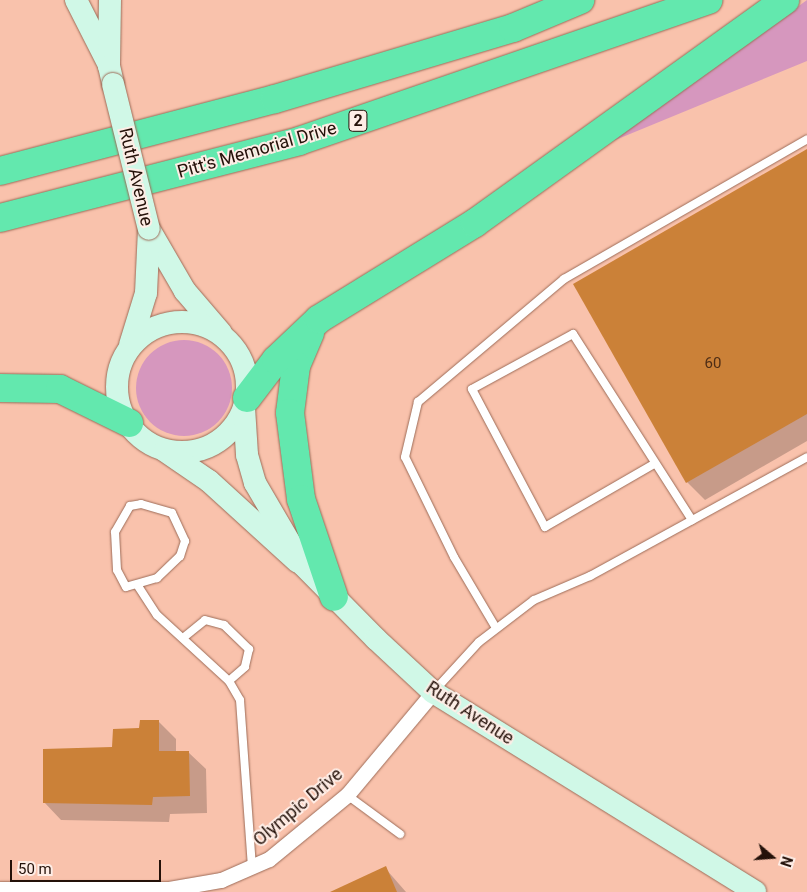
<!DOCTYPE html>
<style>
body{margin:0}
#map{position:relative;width:807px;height:892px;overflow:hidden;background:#f9c2ac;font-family:Roboto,sans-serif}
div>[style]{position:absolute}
.green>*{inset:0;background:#d697be}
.round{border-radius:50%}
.shadow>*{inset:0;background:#0003}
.building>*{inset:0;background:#cb8138}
.roads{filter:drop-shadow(0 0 1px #9d6c58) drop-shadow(0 0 1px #9d6c58)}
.lane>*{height:8px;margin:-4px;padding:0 4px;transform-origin:4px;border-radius:4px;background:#fff}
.street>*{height:15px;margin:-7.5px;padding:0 7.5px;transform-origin:7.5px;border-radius:7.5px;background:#fff}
.secondary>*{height:22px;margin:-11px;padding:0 11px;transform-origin:11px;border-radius:11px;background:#d0f8e7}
.secondary>.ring{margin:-11px;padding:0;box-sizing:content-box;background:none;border:22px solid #d0f8e7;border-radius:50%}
.highway>*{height:28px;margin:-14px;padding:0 14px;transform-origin:14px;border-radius:14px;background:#63e8ae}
.bridges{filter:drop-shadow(0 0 1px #9d6c58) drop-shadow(0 0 1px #9d6c58)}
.secondary-bridge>*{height:22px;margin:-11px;padding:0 11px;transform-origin:11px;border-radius:11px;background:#d0f8e7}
span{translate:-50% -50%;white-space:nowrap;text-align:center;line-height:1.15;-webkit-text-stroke:4px #feede6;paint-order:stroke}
.number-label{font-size:15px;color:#4e2d15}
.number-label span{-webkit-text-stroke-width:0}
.shield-label span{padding:1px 4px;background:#feede6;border:1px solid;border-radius:4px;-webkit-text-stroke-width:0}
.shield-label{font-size:16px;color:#241109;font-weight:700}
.street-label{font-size:18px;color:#241109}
.north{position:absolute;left:747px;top:832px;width:50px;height:50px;-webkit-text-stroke:4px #feede6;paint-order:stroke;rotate:108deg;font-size:14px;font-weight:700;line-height:20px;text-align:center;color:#241109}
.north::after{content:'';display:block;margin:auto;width:18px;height:22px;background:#241109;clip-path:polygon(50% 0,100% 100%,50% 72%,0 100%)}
.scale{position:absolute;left:10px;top:860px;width:151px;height:22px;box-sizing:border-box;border:2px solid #241109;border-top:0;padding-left:6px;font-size:15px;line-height:18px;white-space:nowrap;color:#241109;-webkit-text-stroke:4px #feede6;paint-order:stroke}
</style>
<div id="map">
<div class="green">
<div style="clip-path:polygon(807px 0,807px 61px,608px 143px,649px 107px,711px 70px)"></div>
<div class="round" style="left:136px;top:340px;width:96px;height:96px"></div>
</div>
<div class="shadow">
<div style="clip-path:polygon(807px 151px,807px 441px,705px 500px,687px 482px)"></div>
<div style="clip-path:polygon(158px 721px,176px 739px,176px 752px,188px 752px,206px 769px,207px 813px,170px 814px,169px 822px,61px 820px,44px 802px,113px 748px)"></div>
<div style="clip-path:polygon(385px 868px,406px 892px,333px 892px)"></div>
</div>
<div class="building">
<div style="clip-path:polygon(807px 149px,807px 414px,686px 483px,573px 284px)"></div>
<div style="clip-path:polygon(140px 720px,159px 720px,159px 751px,189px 751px,190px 796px,153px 797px,152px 805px,43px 803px,43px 749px,112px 747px,113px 729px,139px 728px)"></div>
<div style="clip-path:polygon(386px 866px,397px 892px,330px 892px)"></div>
</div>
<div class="roads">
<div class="lane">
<div style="left:654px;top:464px;width:126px;rotate:150deg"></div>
<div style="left:545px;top:527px;width:156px;rotate:-117.9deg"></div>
<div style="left:472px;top:389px;width:115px;rotate:-28.6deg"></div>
<div style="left:573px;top:334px;width:221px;rotate:57.4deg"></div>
<div style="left:141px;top:504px;width:32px;rotate:16deg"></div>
<div style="left:172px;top:513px;width:31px;rotate:65deg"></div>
<div style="left:185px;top:541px;width:16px;rotate:108deg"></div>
<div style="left:180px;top:556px;width:32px;rotate:136deg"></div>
<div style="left:157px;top:578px;width:32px;rotate:164deg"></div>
<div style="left:126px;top:587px;width:19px;rotate:-118deg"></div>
<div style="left:117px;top:570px;width:38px;rotate:-93deg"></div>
<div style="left:115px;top:532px;width:30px;rotate:-60deg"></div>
<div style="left:130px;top:506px;width:11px;rotate:-10deg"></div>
<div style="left:138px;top:586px;width:35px;rotate:57deg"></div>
<div style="left:157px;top:615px;width:98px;rotate:42.5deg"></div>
<div style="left:229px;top:681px;width:22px;rotate:60deg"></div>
<div style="left:240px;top:700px;width:166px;rotate:85.9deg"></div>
<div style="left:496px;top:628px;width:82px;rotate:-120.6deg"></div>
<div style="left:454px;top:557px;width:111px;rotate:-116.1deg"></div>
<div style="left:405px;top:457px;width:57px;rotate:-76.7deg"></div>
<div style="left:418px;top:402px;width:191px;rotate:-40.1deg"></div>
<div style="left:564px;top:279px;width:280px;rotate:-29.9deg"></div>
<div style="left:183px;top:638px;width:28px;rotate:-39deg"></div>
<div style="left:205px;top:620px;width:20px;rotate:15deg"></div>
<div style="left:224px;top:625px;width:35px;rotate:44deg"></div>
<div style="left:249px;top:649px;width:18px;rotate:103deg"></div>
<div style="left:245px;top:667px;width:21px;rotate:139deg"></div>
<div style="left:435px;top:690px;width:65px;rotate:-47.5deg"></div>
<div style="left:479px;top:642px;width:69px;rotate:-37.4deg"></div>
<div style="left:534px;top:600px;width:61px;rotate:-23.2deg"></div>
<div style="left:590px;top:576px;width:247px;rotate:-28.7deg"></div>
<div style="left:347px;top:795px;width:66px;rotate:36.3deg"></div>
</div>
<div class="street">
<div style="left:0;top:889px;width:169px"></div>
<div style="left:169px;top:889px;width:53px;rotate:-9.8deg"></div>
<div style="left:221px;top:880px;width:52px;rotate:-23.6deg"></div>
<div style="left:269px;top:859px;width:101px;rotate:-39.4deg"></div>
<div style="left:347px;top:795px;width:134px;rotate:-50.1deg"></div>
</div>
<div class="secondary">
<div style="left:76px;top:0;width:73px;rotate:63.1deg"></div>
<div style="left:110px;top:0;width:66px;rotate:90.9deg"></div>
<div style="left:109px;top:66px;width:18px;rotate:77deg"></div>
<div style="left:149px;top:229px;width:72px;rotate:59.9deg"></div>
<div style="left:185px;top:291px;width:55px;rotate:49.4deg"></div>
<div class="ring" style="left:117px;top:322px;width:108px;height:108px"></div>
<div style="left:130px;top:345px;width:54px;rotate:-72.9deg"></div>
<div style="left:146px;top:293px;width:63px;rotate:-87.3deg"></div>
<div style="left:244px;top:408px;width:47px;rotate:86.3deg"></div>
<div style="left:247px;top:455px;width:29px;rotate:74deg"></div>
<div style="left:255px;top:483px;width:95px;rotate:59.7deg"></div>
<div style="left:303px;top:565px;width:104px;rotate:45.4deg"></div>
<div style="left:376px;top:639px;width:78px;rotate:42.9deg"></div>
<div style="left:433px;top:692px;width:379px;rotate:31.8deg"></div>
<div style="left:165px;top:451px;width:53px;rotate:34.3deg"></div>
<div style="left:209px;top:481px;width:120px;rotate:42.3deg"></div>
</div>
<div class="highway">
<div style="left:0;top:171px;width:284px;rotate:-14.7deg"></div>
<div style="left:275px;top:99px;width:248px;rotate:-16.6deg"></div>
<div style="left:513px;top:28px;width:73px;rotate:-22.7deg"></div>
<div style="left:0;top:218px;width:309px;rotate:-14.4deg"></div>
<div style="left:299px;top:141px;width:433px;rotate:-19deg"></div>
<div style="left:310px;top:333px;width:36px;rotate:113deg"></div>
<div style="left:296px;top:366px;width:47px;rotate:97.3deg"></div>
<div style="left:290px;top:413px;width:87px;rotate:82.7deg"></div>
<div style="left:301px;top:499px;width:103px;rotate:71.4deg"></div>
<div style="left:0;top:388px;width:60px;rotate:1deg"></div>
<div style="left:60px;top:389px;width:77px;rotate:26.2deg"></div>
<div style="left:247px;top:398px;width:48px;rotate:-52.7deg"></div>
<div style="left:276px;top:360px;width:59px;rotate:-43.6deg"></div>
<div style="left:319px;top:319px;width:183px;rotate:-31.6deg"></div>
<div style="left:475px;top:223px;width:382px;rotate:-35.7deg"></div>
</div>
</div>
<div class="bridges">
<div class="secondary-bridge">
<div style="left:113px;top:84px;width:149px;rotate:76.1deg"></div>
</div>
</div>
<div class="number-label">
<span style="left:713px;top:364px">60</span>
</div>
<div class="shield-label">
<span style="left:358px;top:121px">2</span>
</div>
<div class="street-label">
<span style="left:257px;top:150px;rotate:-16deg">Pitt's Memorial Drive</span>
<span style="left:136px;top:177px;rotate:77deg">Ruth Avenue</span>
<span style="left:470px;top:713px;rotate:33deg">Ruth Avenue</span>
<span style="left:298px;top:807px;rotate:-40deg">Olympic Drive</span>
</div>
<div class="north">N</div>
<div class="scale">50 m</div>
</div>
